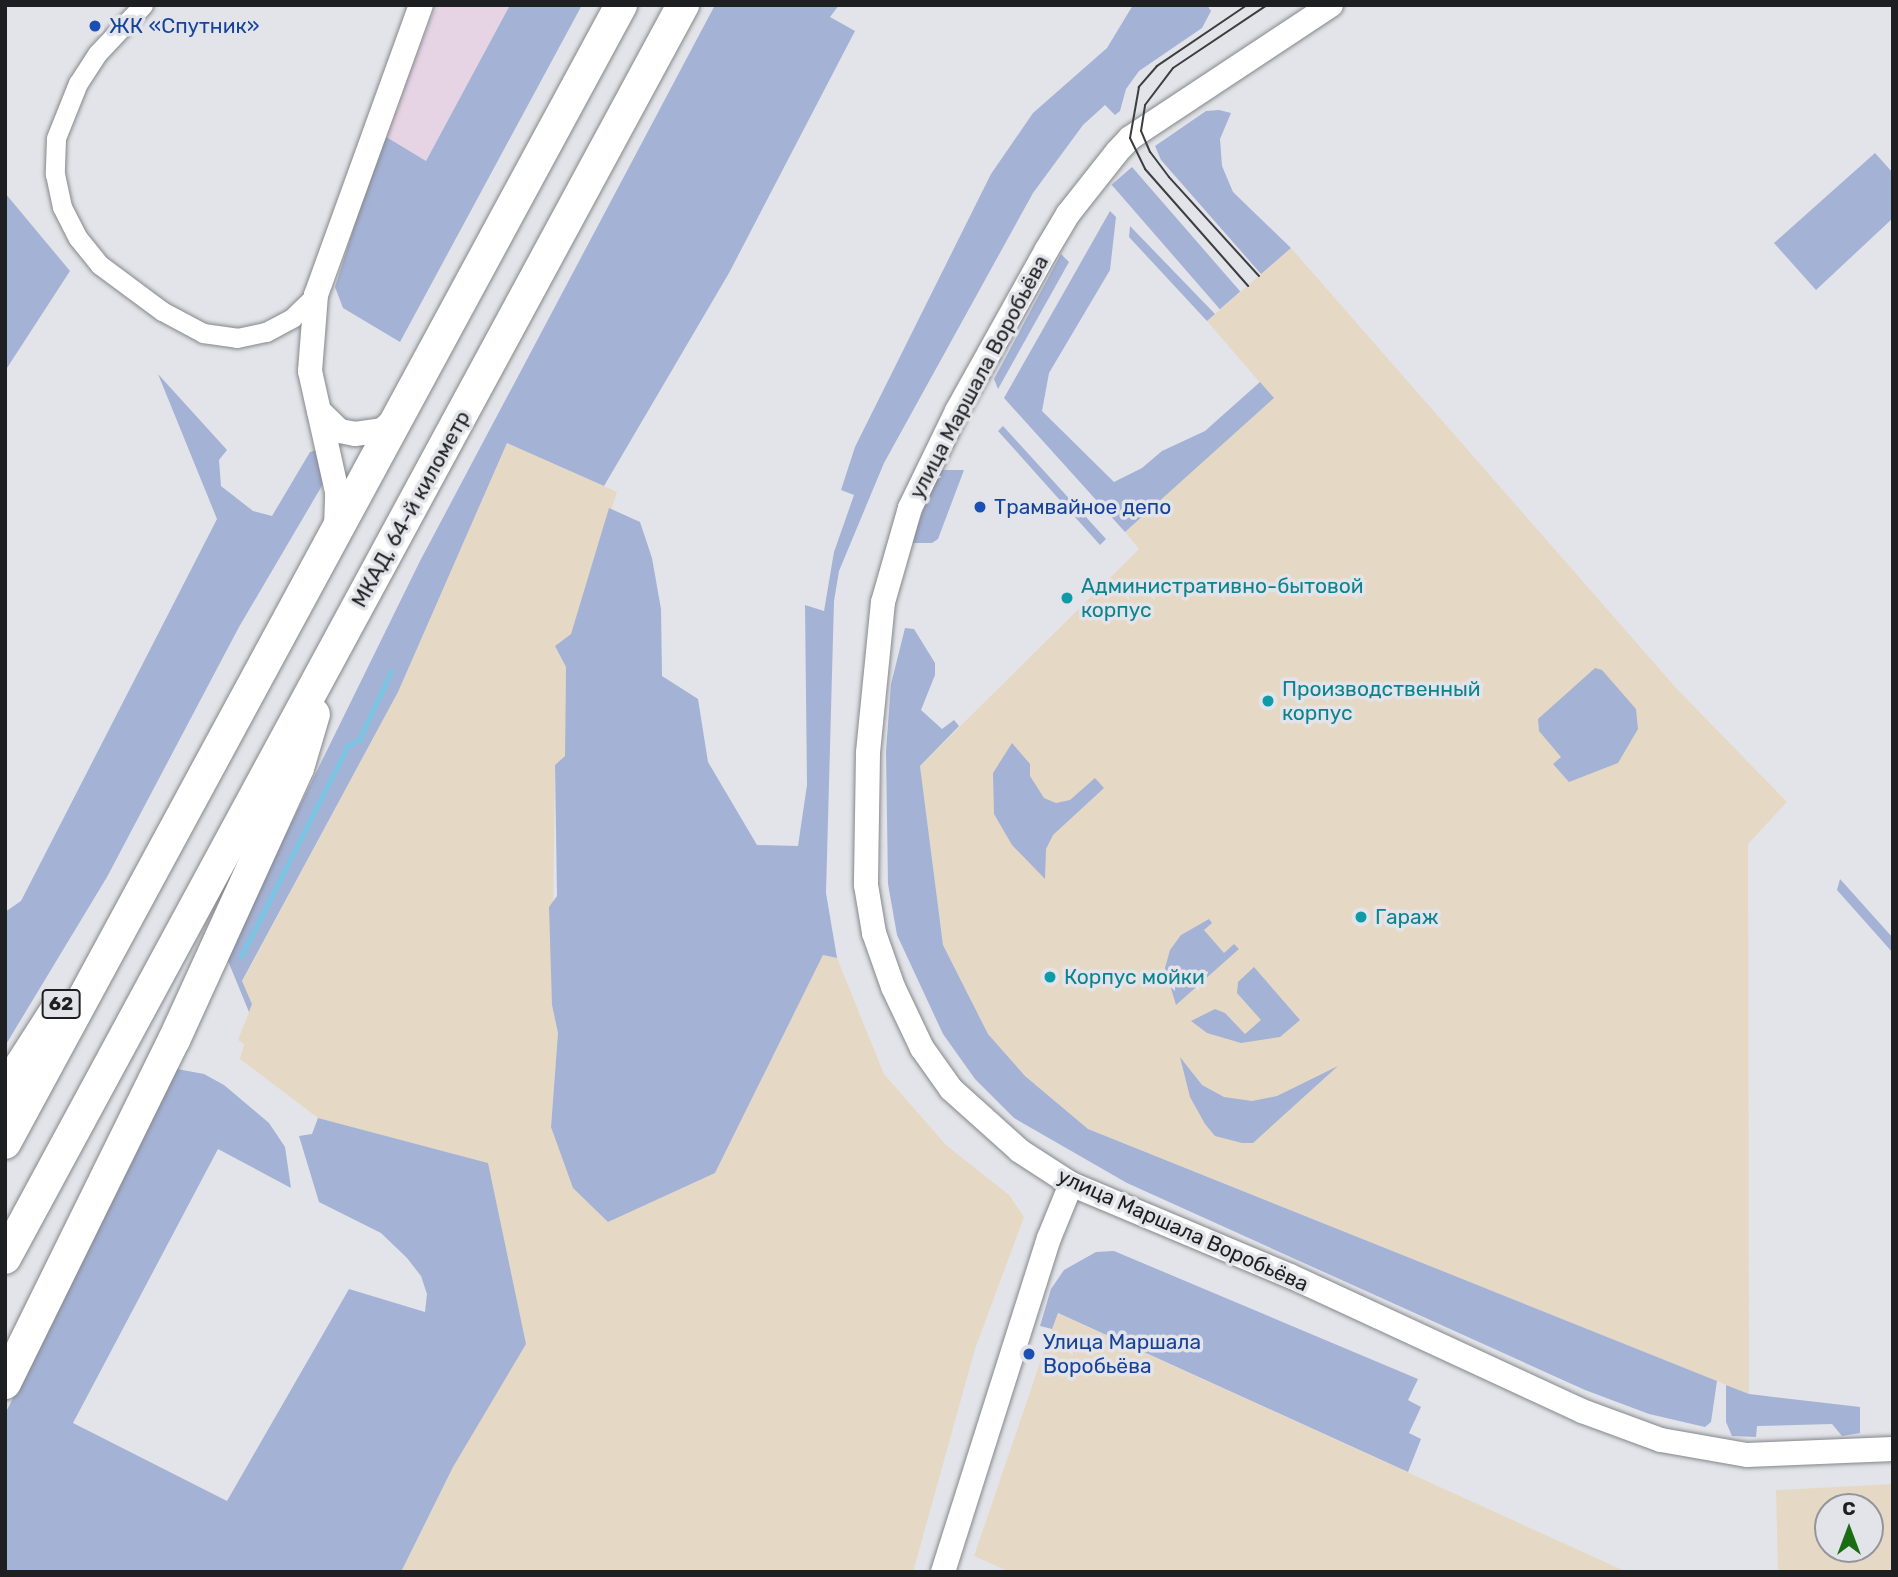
<!DOCTYPE html>
<meta charset="utf-8">
<style>
body{margin:0}
#map{position:relative;width:1898px;height:1577px;overflow:hidden;background:#e2e4e9;font-family:Rubik,sans-serif}
div>[style]{position:absolute}
.commercial>*{inset:0;background:#e6d4e4}
.industrial>*{inset:0;background:#e5d9c5}
.green>*{inset:0;background:#a4b2d5;transform-origin:0 0}
.stream>*{height:5px;margin:-2.5px;padding:0 2.5px;transform-origin:2.5px;border-radius:2.5px;background:#7cc5e2}
.roads{filter:drop-shadow(0 0 2px #85878b) drop-shadow(0 0 2px #85878b)}
.minor>*{height:19px;margin:-9.5px;padding:0 9.5px;transform-origin:9.5px;border-radius:9.5px;background:#fff}
.tertiary>*{height:24px;margin:-12px;padding:0 12px;transform-origin:12px;border-radius:12px;background:#fff}
.trunk>*{height:32px;margin:-16px;padding:0 16px;transform-origin:16px;border-radius:16px;background:#fff}
.tram>*{height:2px;margin:-1px;padding:0 1px;transform-origin:1px;border-radius:1px;background:#3c3e3f}
.dots>*{width:19px;height:19px;translate:-50% -50%;box-sizing:border-box;border:4px solid #e2e4e9;border-radius:50%}
span{translate:-50% -50%;white-space:nowrap;text-align:center;line-height:1.15;-webkit-text-stroke:7px #e2e4e9;paint-order:stroke}
.shield-label span{padding:2px 5px;background:#e2e4e9;border:2px solid;border-radius:5px;-webkit-text-stroke-width:0}
.shield-label{font-size:19px;color:#1e1f20;font-weight:700}
.transit-label{font-size:21px;color:#164399}
.left{translate:0 -50%;text-align:left}
.street-label{font-size:21px;color:#1e1f20}
.culture-label{font-size:21px;color:#0d838f}
.frame{position:absolute;inset:0;border:7px solid #1e1f20;pointer-events:none}
.north{position:absolute;left:1814px;top:1493px;width:70px;height:70px;box-sizing:border-box;background:#e2e4e9;border:2px solid #949599;border-radius:50%;rotate:0deg;font-size:19px;font-weight:700;line-height:28px;text-align:center;color:#1e1f20}
.north::after{content:'';display:block;margin:auto;width:24px;height:32px;background:#1a6d14;clip-path:polygon(50% 0,100% 100%,50% 72%,0 100%)}
</style>
<div id="map">
<div class="commercial">
<div style="clip-path:polygon(437px 5px,510px 5px,426px 161px,383px 135px)"></div>
</div>
<div class="industrial">
<div style="clip-path:polygon(1291px 248px,1677px 689px,1787px 802px,1748px 844px,1749px 1394px,1088px 1129px,1025px 1076px,988px 1034px,943px 945px,920px 766px,1139px 549px,1125px 532px,1273px 398px,1207px 321px)"></div>
<div style="clip-path:polygon(507px 443px,617px 492px,571px 634px,555px 646px,566px 667px,565px 756px,555px 765px,552px 1005px,558px 1033px,551px 1127px,608px 1221px,715px 1173px,823px 955px,837px 958px,884px 1074px,946px 1145px,1009px 1195px,1024px 1217px,975px 1349px,913px 1572px,401px 1572px,453px 1467px,488px 1163px,318px 1118px,240px 1059px,244px 1044px,238px 1040px,252px 1004px,242px 982px,398px 692px)"></div>
<div style="clip-path:polygon(1057px 1313px,1627px 1572px,1010px 1572px,974px 1556px)"></div>
<div style="clip-path:polygon(evenodd,1893px 1484px,1893px 1572px,1778px 1572px,1776px 1490px,1893px 1484px,1870px 1507px,1870px 1549px,1828px 1549px,1828px 1507px,1870px 1507px)"></div>
</div>
<div class="green">
<div style="clip-path:polygon(510px 5px,582px 5px,400px 342px,343px 308px,335px 287px,383px 135px,426px 161px)"></div>
<div style="clip-path:polygon(715px 5px,839px 5px,830px 17px,855px 31px,729px 273px,604px 486px,507px 443px,398px 692px,242px 981px,252px 1004px,249px 1012px,226px 956px,420px 561px)"></div>
<div style="clip-path:polygon(1133px 5px,1207px 5px,1211px 11px,1202px 28px,1139px 71px,1126px 89px,1120px 111px,1115px 115px,1105px 105px,1083px 125px,1033px 193px,884px 463px,839px 571px,834px 601px,826px 893px,837px 958px,823px 955px,715px 1173px,608px 1222px,573px 1188px,551px 1127px,558px 1033px,552px 1005px,549px 907px,557px 896px,555px 765px,565px 756px,566px 667px,555px 646px,571px 634px,609px 508px,640px 522px,652px 558px,661px 609px,662px 676px,698px 699px,708px 762px,757px 845px,798px 846px,807px 785px,805px 605px,824px 611px,834px 552px,854px 495px,841px 490px,855px 447px,991px 174px,1033px 113px,1107px 48px)"></div>
<div style="clip-path:polygon(1219px 110px,1231px 113px,1220px 139px,1222px 166px,1233px 192px,1291px 248px,1261px 274px,1161px 160px,1155px 146px,1206px 111px)"></div>
<div style="clip-path:polygon(1875px 153px,1893px 173px,1893px 218px,1816px 290px,1774px 243px)"></div>
<div style="left:1132px;top:167px;width:165px;height:27px;rotate:49deg"></div>
<div style="clip-path:polygon(5px 193px,70px 271px,5px 371px)"></div>
<div style="clip-path:polygon(1110px 211px,1116px 217px,1110px 270px,1049px 373px,1042px 411px,1114px 482px,1142px 468px,1162px 451px,1205px 431px,1260px 382px,1274px 398px,1125px 532px,1004px 398px)"></div>
<div style="clip-path:polygon(1130px 226px,1215px 314px,1207px 321px,1129px 237px)"></div>
<div style="clip-path:polygon(1061px 254px,1069px 262px,998px 389px,994px 379px)"></div>
<div style="clip-path:polygon(158px 374px,227px 450px,219px 460px,221px 486px,253px 511px,272px 516px,310px 452px,320px 449px,323px 484px,239px 627px,107px 877px,5px 1046px,5px 912px,21px 901px,217px 519px)"></div>
<div style="clip-path:polygon(1003px 426px,1106px 539px,1100px 545px,998px 431px)"></div>
<div style="clip-path:polygon(938px 470px,964px 470px,938px 539px,932px 543px,911px 543px)"></div>
<div style="clip-path:polygon(905px 628px,914px 629px,935px 663px,935px 675px,921px 710px,942px 729px,954px 720px,959px 726px,920px 766px,943px 945px,988px 1034px,1025px 1076px,1088px 1129px,1717px 1381px,1711px 1422px,1705px 1427px,1649px 1414px,1585px 1390px,1127px 1183px,1014px 1118px,975px 1079px,943px 1034px,897px 935px,888px 884px,886px 751px,891px 684px)"></div>
<div style="clip-path:polygon(1595px 668px,1602px 670px,1636px 709px,1638px 729px,1618px 763px,1569px 782px,1553px 764px,1561px 757px,1539px 731px,1538px 719px)"></div>
<div style="clip-path:polygon(1012px 743px,1030px 764px,1030px 776px,1044px 798px,1056px 803px,1070px 800px,1095px 778px,1104px 788px,1053px 835px,1046px 849px,1045px 879px,1012px 845px,994px 814px,993px 773px)"></div>
<div style="clip-path:polygon(1840px 879px,1893px 938px,1893px 953px,1837px 890px)"></div>
<div style="clip-path:polygon(1209px 919px,1212px 923px,1204px 930px,1224px 953px,1234px 944px,1239px 949px,1176px 1005px,1165px 968px,1170px 950px,1181px 935px)"></div>
<div style="clip-path:polygon(1254px 967px,1300px 1020px,1280px 1037px,1241px 1043px,1207px 1033px,1191px 1021px,1215px 1009px,1225px 1013px,1245px 1034px,1261px 1020px,1237px 993px,1238px 982px)"></div>
<div style="clip-path:polygon(1180px 1057px,1202px 1085px,1224px 1097px,1252px 1101px,1277px 1096px,1338px 1066px,1253px 1143px,1242px 1143px,1215px 1136px,1205px 1124px,1190px 1097px)"></div>
<div style="clip-path:polygon(177px 1069px,204px 1074px,224px 1085px,269px 1123px,285px 1147px,291px 1188px,218px 1149px,73px 1423px,227px 1501px,349px 1289px,425px 1312px,427px 1294px,421px 1276px,407px 1258px,381px 1233px,319px 1202px,299px 1136px,312px 1134px,318px 1118px,488px 1163px,526px 1344px,453px 1467px,401px 1572px,5px 1572px,5px 1414px)"></div>
<div style="clip-path:polygon(1114px 1251px,1418px 1379px,1408px 1400px,1421px 1407px,1409px 1433px,1421px 1439px,1408px 1472px,1058px 1313px,1052px 1329px,1040px 1326px,1051px 1289px,1064px 1270px,1096px 1252px)"></div>
<div style="clip-path:polygon(1726px 1385px,1749px 1394px,1860px 1407px,1860px 1433px,1842px 1436px,1832px 1424px,1757px 1426px,1756px 1437px,1732px 1436px,1726px 1422px)"></div>
</div>
<div class="stream">
<div style="left:241px;top:956px;width:237px;rotate:-63.1deg"></div>
<div style="left:348px;top:745px;width:12px;rotate:-24deg"></div>
<div style="left:359px;top:740px;width:76px;rotate:-65.1deg"></div>
</div>
<div class="roads">
<div class="minor">
<div style="left:143px;top:5px;width:67px;rotate:133.2deg"></div>
<div style="left:97px;top:54px;width:35px;rotate:123deg"></div>
<div style="left:78px;top:83px;width:59px;rotate:111.8deg"></div>
<div style="left:56px;top:138px;width:36px;rotate:92deg"></div>
<div style="left:55px;top:174px;width:34px;rotate:78deg"></div>
<div style="left:62px;top:207px;width:35px;rotate:63deg"></div>
<div style="left:78px;top:238px;width:35px;rotate:51deg"></div>
<div style="left:100px;top:265px;width:77px;rotate:36.6deg"></div>
<div style="left:162px;top:311px;width:47px;rotate:28.2deg"></div>
<div style="left:203px;top:333px;width:34px;rotate:8deg"></div>
<div style="left:237px;top:338px;width:30px;rotate:-12deg"></div>
<div style="left:266px;top:332px;width:30px;rotate:-28deg"></div>
<div style="left:292px;top:318px;width:33px;rotate:-44deg"></div>
</div>
<div class="tertiary">
<div style="left:1331px;top:5px;width:241px;rotate:146.5deg"></div>
<div style="left:1130px;top:138px;width:19px;rotate:133deg"></div>
<div style="left:1117px;top:152px;width:79px;rotate:128.3deg"></div>
<div style="left:1068px;top:214px;width:43px;rotate:120.7deg"></div>
<div style="left:1046px;top:251px;width:183px;rotate:119.1deg"></div>
<div style="left:957px;top:411px;width:108px;rotate:115.9deg"></div>
<div style="left:910px;top:508px;width:98px;rotate:106deg"></div>
<div style="left:883px;top:602px;width:152px;rotate:95.7deg"></div>
<div style="left:868px;top:753px;width:132px;rotate:90.9deg"></div>
<div style="left:866px;top:885px;width:49px;rotate:80.5deg"></div>
<div style="left:874px;top:933px;width:57px;rotate:70.6deg"></div>
<div style="left:893px;top:987px;width:68px;rotate:64.6deg"></div>
<div style="left:922px;top:1048px;width:50px;rotate:54.7deg"></div>
<div style="left:951px;top:1089px;width:93px;rotate:41.9deg"></div>
<div style="left:1020px;top:1151px;width:61px;rotate:32.9deg"></div>
<div style="left:1071px;top:1184px;width:238px;rotate:22.8deg"></div>
<div style="left:1290px;top:1276px;width:322px;rotate:24.8deg"></div>
<div style="left:1582px;top:1411px;width:84px;rotate:20.2deg"></div>
<div style="left:1661px;top:1440px;width:87px;rotate:9.9deg"></div>
<div style="left:1747px;top:1455px;width:146px;rotate:-2.4deg"></div>
<div style="left:319px;top:411px;width:29px;rotate:44deg"></div>
<div style="left:340px;top:431px;width:15px;rotate:11deg"></div>
<div style="left:355px;top:434px;width:27px;rotate:-8deg"></div>
<div style="left:382px;top:430px;width:23px;rotate:-41deg"></div>
<div style="left:336px;top:528px;width:36px;rotate:-88deg"></div>
<div style="left:337px;top:492px;width:124px;rotate:-102.6deg"></div>
<div style="left:310px;top:371px;width:76px;rotate:-85.5deg"></div>
<div style="left:316px;top:295px;width:308px;rotate:-70.1deg"></div>
<div style="left:943px;top:1572px;width:350px;rotate:-72.4deg"></div>
<div style="left:1049px;top:1238px;width:58px;rotate:-67.8deg"></div>
</div>
<div class="trunk">
<div style="left:5px;top:1090px;width:93px;rotate:-57.3deg"></div>
<div style="left:5px;top:1143px;width:1294px;rotate:-61.57deg"></div>
<div style="left:5px;top:1258px;width:1425px;rotate:-61.58deg"></div>
<div style="left:5px;top:1383px;width:382px;rotate:-63.8deg"></div>
<div style="left:174px;top:1040px;width:299px;rotate:-65.5deg"></div>
<div style="left:298px;top:768px;width:56px;rotate:-73.5deg"></div>
</div>
</div>
<div class="tram">
<div style="left:1247px;top:5px;width:109px;rotate:145.9deg"></div>
<div style="left:1157px;top:66px;width:28px;rotate:131deg"></div>
<div style="left:1139px;top:87px;width:52px;rotate:100deg"></div>
<div style="left:1130px;top:138px;width:34px;rotate:64deg"></div>
<div style="left:1145px;top:169px;width:156px;rotate:48.6deg"></div>
<div style="left:1259px;top:276px;width:134px;rotate:-132.3deg"></div>
<div style="left:1169px;top:177px;width:31px;rotate:-127deg"></div>
<div style="left:1150px;top:152px;width:23px;rotate:-113deg"></div>
<div style="left:1141px;top:131px;width:26px;rotate:-81deg"></div>
<div style="left:1145px;top:105px;width:46px;rotate:-52.9deg"></div>
<div style="left:1173px;top:68px;width:113px;rotate:-33.8deg"></div>
</div>
<div class="dots">
<div style="left:95px;top:26px;background:#1a4fb4"></div>
<div style="left:980px;top:507px;background:#1a4fb4"></div>
<div style="left:1067px;top:598px;background:#0f9aa8"></div>
<div style="left:1268px;top:701px;background:#0f9aa8"></div>
<div style="left:1361px;top:917px;background:#0f9aa8"></div>
<div style="left:1050px;top:977px;background:#0f9aa8"></div>
<div style="left:1029px;top:1354px;background:#1a4fb4"></div>
</div>
<div class="shield-label">
<span style="left:61px;top:1004px">62</span>
</div>
<div class="transit-label">
<span class="left" style="left:109px;top:26px">ЖК «Спутник»</span>
<span class="left" style="left:994px;top:507px">Трамвайное депо</span>
<span class="left" style="left:1043px;top:1354px">Улица Маршала<br>Воробьёва</span>
</div>
<div class="street-label">
<span style="left:979px;top:377px;rotate:-62deg">улица Маршала Воробьёва</span>
<span style="left:411px;top:509px;rotate:-61deg">МКАД, 64-й километр</span>
<span style="left:1183px;top:1230px;rotate:24deg">улица Маршала Воробьёва</span>
</div>
<div class="culture-label">
<span class="left" style="left:1081px;top:598px">Административно-бытовой<br>корпус</span>
<span class="left" style="left:1282px;top:701px">Производственный<br>корпус</span>
<span class="left" style="left:1375px;top:917px">Гараж</span>
<span class="left" style="left:1064px;top:977px">Корпус мойки</span>
</div>
<div class="frame"></div>
<div class="north">С</div>
</div>
